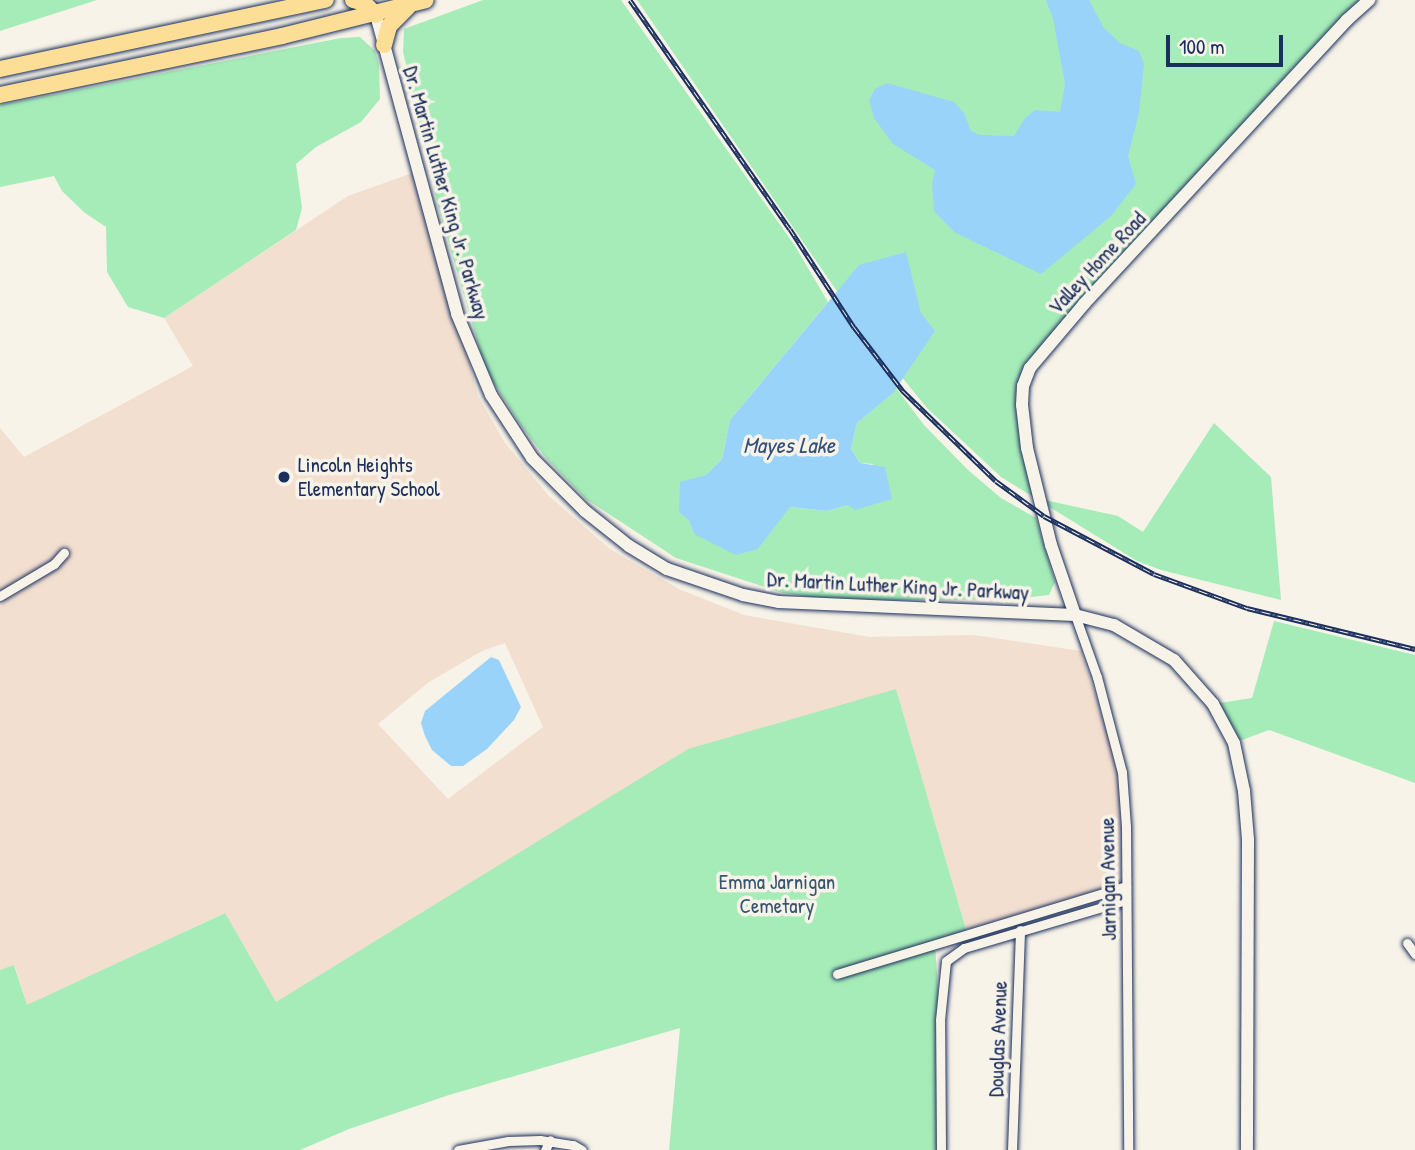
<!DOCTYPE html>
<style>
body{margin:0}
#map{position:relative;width:1415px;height:1150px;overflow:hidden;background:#f7f3e8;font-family:"Patrick Hand",sans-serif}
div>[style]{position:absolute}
.built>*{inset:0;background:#f2dfd0}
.green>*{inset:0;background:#a6ecb8}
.water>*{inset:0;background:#9ad3fa}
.roads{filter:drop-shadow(0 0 2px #1b2f5e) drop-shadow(0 0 2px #1b2f5e)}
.street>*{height:9px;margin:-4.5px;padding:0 4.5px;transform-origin:4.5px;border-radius:4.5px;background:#f7f3e8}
.secondary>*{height:12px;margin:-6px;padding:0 6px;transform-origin:6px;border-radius:6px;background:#f7f3e8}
.highway>*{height:16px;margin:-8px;padding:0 8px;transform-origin:8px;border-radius:8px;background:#fdde96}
.rail>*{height:5px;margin-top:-2.5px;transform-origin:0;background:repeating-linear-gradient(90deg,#f7f3e8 0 8px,#1b2f5e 0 16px);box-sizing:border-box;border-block:2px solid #1b2f5e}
.dots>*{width:19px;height:19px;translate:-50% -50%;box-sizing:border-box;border:4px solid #f7f3e8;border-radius:50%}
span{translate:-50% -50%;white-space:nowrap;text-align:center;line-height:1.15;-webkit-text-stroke:7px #f7f3e8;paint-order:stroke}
.street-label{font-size:21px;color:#1b2f5e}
.poi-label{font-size:21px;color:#1b2f5e}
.left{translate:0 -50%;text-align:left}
.park-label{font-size:21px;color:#375570}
.water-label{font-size:23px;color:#34507d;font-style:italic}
.scale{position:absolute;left:1166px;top:35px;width:117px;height:32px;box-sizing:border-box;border:4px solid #1b2f5e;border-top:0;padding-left:9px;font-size:21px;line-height:24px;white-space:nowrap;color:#1b2f5e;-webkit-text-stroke:5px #f7f3e8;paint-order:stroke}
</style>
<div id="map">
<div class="built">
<div style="clip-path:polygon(evenodd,418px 171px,478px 396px,505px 443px,549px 496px,610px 549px,679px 589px,744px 615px,870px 637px,974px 635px,1081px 651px,1113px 750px,1119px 781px,1126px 886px,967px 933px,896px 690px,276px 1002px,224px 913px,27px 1006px,15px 966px,0 970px,0 428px,24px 457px,193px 366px,164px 318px,348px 196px,418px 171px,505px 643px,543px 727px,448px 799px,378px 724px,429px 682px,482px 651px,505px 643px)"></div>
</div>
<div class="green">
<div style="clip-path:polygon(0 0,97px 0,0 31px)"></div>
<div style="clip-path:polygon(483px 0,621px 0,795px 246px,828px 302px,730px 420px,722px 459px,706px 475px,679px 512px,689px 521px,694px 534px,758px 549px,789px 507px,827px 511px,848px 505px,873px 464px,860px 463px,851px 449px,857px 423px,896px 388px,924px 425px,967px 469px,1001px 498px,1036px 518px,1055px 582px,1049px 595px,1014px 599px,841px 601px,783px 593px,676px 558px,586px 499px,546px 458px,522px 427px,486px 371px,438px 206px,403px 52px,404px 29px)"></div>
<div style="clip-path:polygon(637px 0,1369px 0,1103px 286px,1023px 386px,1040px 499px,1118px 516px,1143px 532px,1214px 423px,1271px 477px,1281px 600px,1161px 570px,1137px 561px,1001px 477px,927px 408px,883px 354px,834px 287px)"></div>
<div style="clip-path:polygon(360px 37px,375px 51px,379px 64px,380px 99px,361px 122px,316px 147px,296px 164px,302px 208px,296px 230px,164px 318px,128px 307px,107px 272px,106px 227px,85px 213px,62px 191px,54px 176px,0 187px,0 105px,341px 38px)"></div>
<div style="clip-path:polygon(1274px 621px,1415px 655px,1415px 783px,1269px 730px,1234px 743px,1213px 704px,1252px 698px)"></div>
<div style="clip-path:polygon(896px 689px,967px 933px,935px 943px,940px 1020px,941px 1150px,669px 1150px,680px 1028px,449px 1095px,349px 1129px,300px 1150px,0 1150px,0 970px,14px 965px,27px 1005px,225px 913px,276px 1002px,688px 749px)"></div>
</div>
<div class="water">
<div style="clip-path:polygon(1046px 0,1089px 0,1104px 28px,1120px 43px,1139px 51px,1144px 64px,1139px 113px,1128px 156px,1136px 184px,1111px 216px,1041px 274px,954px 232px,934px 211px,932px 184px,935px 170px,893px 144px,874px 118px,869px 100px,875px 89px,887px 83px,954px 102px,964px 113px,971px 131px,980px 135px,1014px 136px,1025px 118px,1035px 110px,1060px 112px,1065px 84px,1053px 19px)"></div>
<div style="clip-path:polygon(906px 252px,921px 313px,935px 331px,893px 393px,857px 423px,851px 449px,860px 463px,885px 467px,892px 499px,855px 510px,848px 505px,827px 511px,790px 507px,758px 549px,736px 555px,694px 534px,689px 521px,679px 512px,680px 482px,706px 475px,722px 459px,730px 420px,859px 265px)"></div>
<div style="clip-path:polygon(491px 657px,499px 660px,521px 707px,514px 720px,487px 749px,463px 766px,451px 766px,432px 750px,425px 736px,421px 723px,425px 711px)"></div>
</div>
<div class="roads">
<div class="street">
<div style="left:0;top:596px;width:63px;rotate:-30.7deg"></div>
<div style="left:54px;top:564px;width:15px;rotate:-48deg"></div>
<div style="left:1075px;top:615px;width:66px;rotate:70.5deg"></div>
<div style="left:1097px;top:677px;width:98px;rotate:75.3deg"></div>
<div style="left:1122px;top:772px;width:55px;rotate:85.8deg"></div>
<div style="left:1126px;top:827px;width:323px;rotate:89.6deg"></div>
<div style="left:1407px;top:943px;width:14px;rotate:54deg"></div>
<div style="left:837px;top:974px;width:302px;rotate:-16.9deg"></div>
<div style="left:458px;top:1150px;width:51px;rotate:-10.2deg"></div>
<div style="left:508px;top:1141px;width:32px;rotate:-2deg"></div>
<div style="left:540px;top:1140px;width:33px;rotate:9deg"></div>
<div style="left:573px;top:1145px;width:10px;rotate:29deg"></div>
<div style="left:545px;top:1150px;width:11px;rotate:-63deg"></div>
<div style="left:941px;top:1150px;width:130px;rotate:-90.4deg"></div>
<div style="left:940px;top:1020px;width:59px;rotate:-84.2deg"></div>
<div style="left:946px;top:961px;width:22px;rotate:-36deg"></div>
<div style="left:964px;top:948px;width:169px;rotate:-16.5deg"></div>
<div style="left:1012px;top:1150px;width:220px;rotate:-87.9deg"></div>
</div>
<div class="secondary">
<div style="left:376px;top:15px;width:310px;rotate:74.8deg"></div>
<div style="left:457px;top:314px;width:88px;rotate:67.2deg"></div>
<div style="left:491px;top:395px;width:75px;rotate:56.9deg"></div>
<div style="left:532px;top:458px;width:75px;rotate:45deg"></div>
<div style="left:585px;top:511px;width:56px;rotate:38.5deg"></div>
<div style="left:629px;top:546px;width:44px;rotate:31.2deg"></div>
<div style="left:667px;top:569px;width:80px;rotate:18.9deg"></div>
<div style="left:743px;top:595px;width:37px;rotate:11deg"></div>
<div style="left:779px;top:602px;width:296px;rotate:2.5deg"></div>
<div style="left:1075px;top:615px;width:40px;rotate:14.4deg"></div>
<div style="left:1114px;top:625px;width:69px;rotate:30.3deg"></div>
<div style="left:1174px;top:660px;width:59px;rotate:48.4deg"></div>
<div style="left:1213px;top:704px;width:44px;rotate:61.7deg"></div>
<div style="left:1234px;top:743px;width:49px;rotate:78.2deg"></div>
<div style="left:1244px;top:791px;width:49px;rotate:85.3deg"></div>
<div style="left:1248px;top:840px;width:310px;rotate:90.2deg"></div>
<div style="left:1075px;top:615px;width:74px;rotate:-108.9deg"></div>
<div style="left:1051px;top:545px;width:100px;rotate:-103.9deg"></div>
<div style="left:1027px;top:448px;width:43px;rotate:-96.6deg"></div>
<div style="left:1022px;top:405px;width:19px;rotate:-87deg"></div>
<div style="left:1023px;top:386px;width:19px;rotate:-69deg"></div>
<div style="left:1030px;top:368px;width:84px;rotate:-49.8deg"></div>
<div style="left:1084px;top:304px;width:387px;rotate:-47.2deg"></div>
<div style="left:1347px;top:20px;width:30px;rotate:-42deg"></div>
</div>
<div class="highway">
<div style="left:353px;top:0;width:11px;rotate:15deg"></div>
<div style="left:364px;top:3px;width:17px;rotate:45deg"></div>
<div style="left:384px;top:45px;width:20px;rotate:-75deg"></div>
<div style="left:389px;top:26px;width:27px;rotate:-45deg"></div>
<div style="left:0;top:69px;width:333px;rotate:-12deg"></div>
<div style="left:0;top:95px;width:288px;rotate:-11.8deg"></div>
<div style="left:282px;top:36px;width:148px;rotate:-14deg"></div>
</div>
</div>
<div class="rail">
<div style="left:630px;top:0;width:279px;rotate:55.1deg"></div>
<div style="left:790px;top:229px;width:117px;rotate:56.9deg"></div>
<div style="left:854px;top:327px;width:81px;rotate:52.6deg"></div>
<div style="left:903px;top:391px;width:129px;rotate:44.1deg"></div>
<div style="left:996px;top:481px;width:59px;rotate:36.1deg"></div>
<div style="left:1044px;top:516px;width:124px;rotate:27.8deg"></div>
<div style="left:1154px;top:574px;width:99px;rotate:20.1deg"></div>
<div style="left:1247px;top:608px;width:173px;rotate:13.7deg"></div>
</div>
<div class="dots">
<div style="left:284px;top:477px;background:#1b2f5e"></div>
</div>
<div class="street-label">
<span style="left:446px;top:193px;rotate:74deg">Dr. Martin Luther King Jr. Parkway</span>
<span style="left:1097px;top:263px;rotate:-47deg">Valley Home Road</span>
<span style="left:898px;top:586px;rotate:3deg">Dr. Martin Luther King Jr. Parkway</span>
<span style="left:1108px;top:879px;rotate:-91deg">Jarnigan Avenue</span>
<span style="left:998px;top:1039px;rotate:-88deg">Douglas Avenue</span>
</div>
<div class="poi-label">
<span class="left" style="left:298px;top:477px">Lincoln Heights<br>Elementary School</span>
</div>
<div class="park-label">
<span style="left:777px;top:894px">Emma Jarnigan<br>Cemetary</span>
</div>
<div class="water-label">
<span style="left:789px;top:445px">Mayes Lake</span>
</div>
<div class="scale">100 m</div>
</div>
